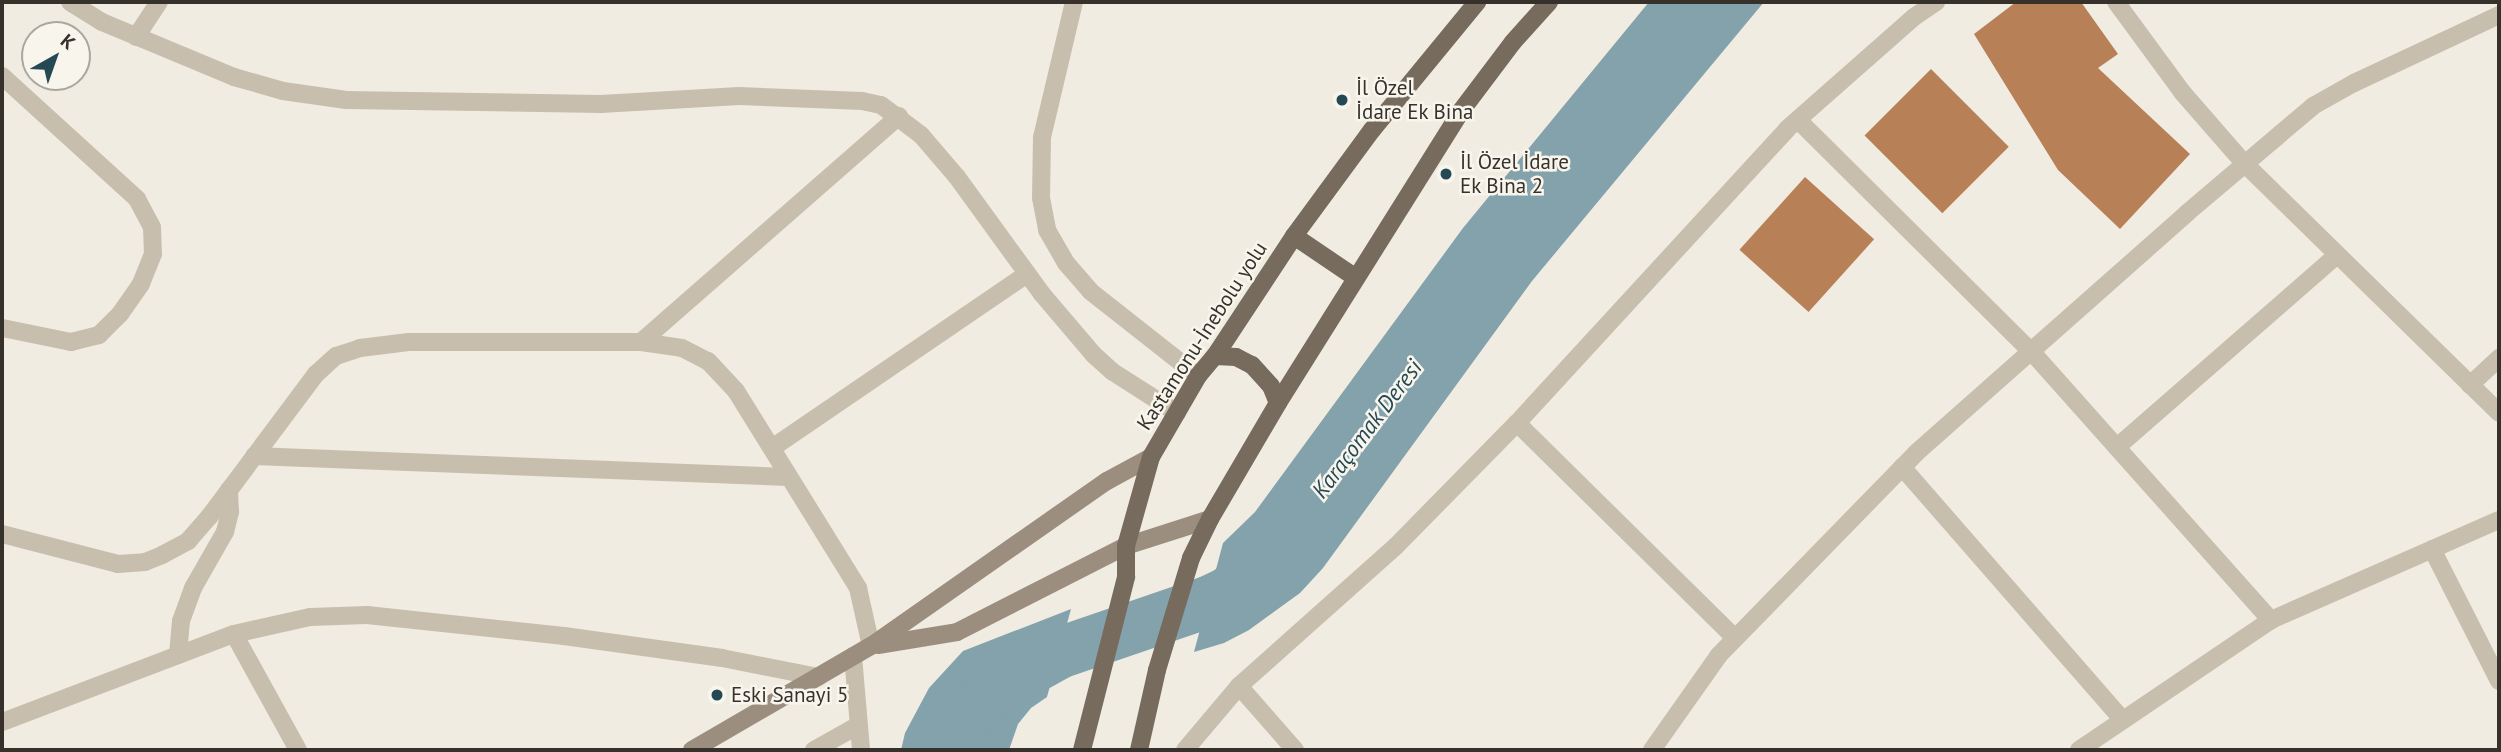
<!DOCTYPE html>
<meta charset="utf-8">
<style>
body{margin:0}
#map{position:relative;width:2501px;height:752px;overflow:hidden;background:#f1ece1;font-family:"PT Sans",sans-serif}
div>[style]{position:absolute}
.water>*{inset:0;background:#83a2ab}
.river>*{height:52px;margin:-26px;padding:0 26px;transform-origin:26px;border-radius:26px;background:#83a2ab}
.building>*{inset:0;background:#b88057;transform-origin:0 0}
.street>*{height:18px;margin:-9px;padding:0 9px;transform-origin:9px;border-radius:9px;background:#c8beae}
.secondary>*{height:18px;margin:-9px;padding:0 9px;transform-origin:9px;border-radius:9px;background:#9b8e7f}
.primary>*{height:18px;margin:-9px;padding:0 9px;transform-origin:9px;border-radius:9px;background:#776b5e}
.dots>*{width:19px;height:19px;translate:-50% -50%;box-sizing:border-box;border:4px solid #f8f5ed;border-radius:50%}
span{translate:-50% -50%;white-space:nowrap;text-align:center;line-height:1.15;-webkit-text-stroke:5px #f8f5ed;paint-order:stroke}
.poi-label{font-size:21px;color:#37312b}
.left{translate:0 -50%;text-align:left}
.street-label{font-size:21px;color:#37312b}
.water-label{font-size:23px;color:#254954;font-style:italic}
.frame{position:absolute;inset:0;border:4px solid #37312b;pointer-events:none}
.north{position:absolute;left:21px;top:21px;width:70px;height:70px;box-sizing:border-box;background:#f8f5ed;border:2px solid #aba79f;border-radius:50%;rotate:40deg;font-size:19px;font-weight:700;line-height:28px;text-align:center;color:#37312b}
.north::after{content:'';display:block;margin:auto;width:24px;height:32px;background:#254954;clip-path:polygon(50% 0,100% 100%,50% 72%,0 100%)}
</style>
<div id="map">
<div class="water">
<div style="clip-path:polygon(1649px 2px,1764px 2px,1532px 281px,1323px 568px,1300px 593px,1249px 630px,1224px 643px,1194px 652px,1223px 543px,1255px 512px,1463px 228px)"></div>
<div style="clip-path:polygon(1071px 609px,1047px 697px,1031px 708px,1018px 724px,1009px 750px,901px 750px,905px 733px,929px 688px,963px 651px)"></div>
</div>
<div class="river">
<div style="left:950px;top:750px;width:38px;rotate:-62deg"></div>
<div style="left:968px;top:716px;width:34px;rotate:-47deg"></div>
<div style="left:991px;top:691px;width:78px;rotate:-29.2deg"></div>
<div style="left:1059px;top:653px;width:157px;rotate:-18.9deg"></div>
<div style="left:1208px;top:602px;width:21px;rotate:-25deg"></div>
<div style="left:1227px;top:593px;width:49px;rotate:-36.6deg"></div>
</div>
<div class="building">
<div style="clip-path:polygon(2016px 2px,2081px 2px,2118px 54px,2098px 68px,2190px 154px,2120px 229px,2058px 170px,1974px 34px)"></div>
<div style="left:1931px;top:69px;width:110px;height:94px;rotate:45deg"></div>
<div style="left:1805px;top:177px;width:93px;height:98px;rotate:42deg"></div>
</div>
<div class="street">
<div style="left:70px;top:2px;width:38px;rotate:32deg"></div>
<div style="left:102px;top:22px;width:143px;rotate:22.6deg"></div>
<div style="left:234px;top:77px;width:51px;rotate:15.9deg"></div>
<div style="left:283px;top:91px;width:64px;rotate:8.1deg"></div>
<div style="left:346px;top:100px;width:255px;rotate:0.9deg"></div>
<div style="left:601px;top:104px;width:138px;rotate:-3.3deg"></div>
<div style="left:739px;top:96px;width:123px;rotate:2.3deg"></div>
<div style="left:862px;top:101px;width:19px;rotate:12deg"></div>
<div style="left:881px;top:105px;width:50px;rotate:36.9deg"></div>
<div style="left:921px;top:135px;width:55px;rotate:49.4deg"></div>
<div style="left:957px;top:177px;width:145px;rotate:54deg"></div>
<div style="left:1042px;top:294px;width:80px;rotate:49.6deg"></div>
<div style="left:1094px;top:355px;width:25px;rotate:42deg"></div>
<div style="left:1113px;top:372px;width:76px;rotate:32.6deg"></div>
<div style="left:1074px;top:2px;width:139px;rotate:103.3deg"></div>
<div style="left:1042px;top:137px;width:61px;rotate:90.9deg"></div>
<div style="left:1041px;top:198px;width:33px;rotate:79deg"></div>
<div style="left:1047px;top:230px;width:38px;rotate:60deg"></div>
<div style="left:1066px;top:263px;width:37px;rotate:49deg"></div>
<div style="left:1090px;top:291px;width:137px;rotate:38.2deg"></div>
<div style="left:2116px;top:2px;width:112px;rotate:53.7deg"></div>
<div style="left:2182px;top:92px;width:94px;rotate:48.9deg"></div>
<div style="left:2244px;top:163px;width:357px;rotate:44.4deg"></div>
<div style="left:136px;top:37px;width:42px;rotate:-56.7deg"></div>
<div style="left:2px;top:76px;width:183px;rotate:42.3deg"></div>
<div style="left:137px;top:199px;width:32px;rotate:62deg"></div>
<div style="left:152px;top:227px;width:27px;rotate:88deg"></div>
<div style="left:153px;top:254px;width:32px;rotate:112deg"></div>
<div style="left:141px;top:284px;width:37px;rotate:125deg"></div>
<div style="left:120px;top:314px;width:30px;rotate:135deg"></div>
<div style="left:99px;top:335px;width:29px;rotate:166deg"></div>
<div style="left:71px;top:342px;width:70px;rotate:-168.5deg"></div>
<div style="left:1798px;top:120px;width:328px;rotate:44.8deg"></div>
<div style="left:2031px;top:351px;width:361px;rotate:48.3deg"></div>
<div style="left:641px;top:342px;width:343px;rotate:-41.2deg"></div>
<div style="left:2470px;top:385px;width:40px;rotate:-43deg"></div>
<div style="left:1517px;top:423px;width:306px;rotate:44.6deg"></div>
<div style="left:2117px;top:447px;width:292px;rotate:-41.1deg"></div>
<div style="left:772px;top:448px;width:309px;rotate:-34.3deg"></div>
<div style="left:254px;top:456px;width:535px;rotate:2.25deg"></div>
<div style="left:1902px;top:467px;width:336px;rotate:48.9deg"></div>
<div style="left:2px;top:534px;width:120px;rotate:14.5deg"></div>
<div style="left:118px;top:564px;width:27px;rotate:-4deg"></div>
<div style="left:145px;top:562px;width:18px;rotate:-22deg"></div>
<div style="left:162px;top:555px;width:30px;rotate:-28deg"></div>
<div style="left:188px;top:541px;width:32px;rotate:-49deg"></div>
<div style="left:209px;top:517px;width:179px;rotate:-53.2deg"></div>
<div style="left:316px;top:374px;width:27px;rotate:-42deg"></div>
<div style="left:336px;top:356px;width:25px;rotate:-18deg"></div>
<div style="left:360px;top:348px;width:49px;rotate:-7deg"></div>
<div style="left:409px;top:342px;width:232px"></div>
<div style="left:641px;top:342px;width:41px;rotate:8.3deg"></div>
<div style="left:682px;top:348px;width:29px;rotate:27deg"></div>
<div style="left:708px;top:361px;width:41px;rotate:47deg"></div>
<div style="left:736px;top:391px;width:232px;rotate:58.2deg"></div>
<div style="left:858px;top:588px;width:59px;rotate:77.4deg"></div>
<div style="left:2432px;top:549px;width:148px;rotate:63.1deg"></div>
<div style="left:234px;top:634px;width:132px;rotate:61.1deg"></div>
<div style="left:178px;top:655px;width:34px;rotate:-85deg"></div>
<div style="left:181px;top:621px;width:35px;rotate:-70deg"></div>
<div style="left:193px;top:588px;width:64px;rotate:-60.3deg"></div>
<div style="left:225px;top:532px;width:21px;rotate:-76deg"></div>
<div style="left:230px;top:512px;width:22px;rotate:-93deg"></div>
<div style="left:853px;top:656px;width:94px;rotate:85.1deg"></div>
<div style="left:1239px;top:686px;width:85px;rotate:48.8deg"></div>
<div style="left:2px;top:722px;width:248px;rotate:-20.8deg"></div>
<div style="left:234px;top:634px;width:78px;rotate:-12.6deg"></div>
<div style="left:310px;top:617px;width:57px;rotate:-2deg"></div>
<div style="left:367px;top:615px;width:198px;rotate:6.1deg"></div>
<div style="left:564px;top:636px;width:160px;rotate:7.9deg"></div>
<div style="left:722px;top:658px;width:98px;rotate:11.2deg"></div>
<div style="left:814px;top:750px;width:51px;rotate:-29.1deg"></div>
<div style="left:1185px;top:750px;width:84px;rotate:-49.8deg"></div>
<div style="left:1239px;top:686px;width:210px;rotate:-41.7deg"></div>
<div style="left:1396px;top:546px;width:173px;rotate:-45.5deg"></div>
<div style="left:1517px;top:423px;width:399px;rotate:-47.4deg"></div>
<div style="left:1787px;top:129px;width:169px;rotate:-41.4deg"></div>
<div style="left:1914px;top:17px;width:27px;rotate:-34deg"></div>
<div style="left:1652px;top:750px;width:116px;rotate:-54.8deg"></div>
<div style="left:1719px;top:655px;width:282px;rotate:-45.7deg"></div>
<div style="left:1916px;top:453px;width:362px;rotate:-41.5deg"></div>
<div style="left:2187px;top:213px;width:165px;rotate:-40.3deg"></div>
<div style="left:2313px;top:106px;width:47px;rotate:-29.3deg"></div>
<div style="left:2354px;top:83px;width:160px;rotate:-25.1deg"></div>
<div style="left:2079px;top:750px;width:232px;rotate:-34.1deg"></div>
<div style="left:2271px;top:620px;width:249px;rotate:-23.7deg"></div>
</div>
<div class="secondary">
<div style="left:878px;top:645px;width:80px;rotate:-9.3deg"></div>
<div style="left:957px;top:632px;width:190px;rotate:-27deg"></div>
<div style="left:1126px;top:546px;width:88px;rotate:-17.8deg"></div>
<div style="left:692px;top:750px;width:207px;rotate:-30.2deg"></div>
<div style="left:871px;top:646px;width:288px;rotate:-35deg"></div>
<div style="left:1107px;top:481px;width:50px;rotate:-28.6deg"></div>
</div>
<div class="primary">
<div style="left:1294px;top:236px;width:75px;rotate:34.1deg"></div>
<div style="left:1215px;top:356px;width:21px;rotate:3deg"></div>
<div style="left:1236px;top:357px;width:18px;rotate:27deg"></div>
<div style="left:1252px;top:365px;width:28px;rotate:48deg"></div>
<div style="left:1271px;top:386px;width:18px;rotate:68deg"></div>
<div style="left:1082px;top:750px;width:179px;rotate:-75.7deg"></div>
<div style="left:1126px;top:577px;width:31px;rotate:-90deg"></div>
<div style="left:1126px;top:546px;width:92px;rotate:-74.3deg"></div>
<div style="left:1151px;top:457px;width:94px;rotate:-59.9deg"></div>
<div style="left:1198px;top:376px;width:26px;rotate:-50deg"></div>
<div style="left:1215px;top:356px;width:144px;rotate:-56.6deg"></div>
<div style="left:1294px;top:236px;width:132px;rotate:-53.7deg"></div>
<div style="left:1372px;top:130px;width:166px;rotate:-50.6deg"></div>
<div style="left:1139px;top:750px;width:82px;rotate:-77.3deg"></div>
<div style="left:1157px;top:670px;width:117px;rotate:-73.1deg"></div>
<div style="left:1191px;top:558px;width:43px;rotate:-64deg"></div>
<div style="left:1210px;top:519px;width:134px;rotate:-59.6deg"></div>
<div style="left:1278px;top:403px;width:345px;rotate:-57.9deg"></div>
<div style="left:1461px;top:111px;width:86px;rotate:-53deg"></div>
<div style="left:1513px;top:42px;width:54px;rotate:-48deg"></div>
</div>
<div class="dots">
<div style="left:1342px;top:100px;background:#254954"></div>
<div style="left:1446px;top:174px;background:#254954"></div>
<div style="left:717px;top:695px;background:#254954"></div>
</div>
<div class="poi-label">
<span class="left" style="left:1356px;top:100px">İl Özel<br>İdare Ek Bina</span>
<span class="left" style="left:1460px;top:174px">İl Özel İdare<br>Ek Bina 2</span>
<span class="left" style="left:731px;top:695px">Eski Sanayi 5</span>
</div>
<div class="street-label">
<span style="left:1202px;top:336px;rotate:-57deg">Kastamonu-İnebolu yolu</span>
</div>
<div class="water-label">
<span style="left:1367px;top:429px;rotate:-53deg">Karaçomak Deresi</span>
</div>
<div class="frame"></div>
<div class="north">K</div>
</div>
